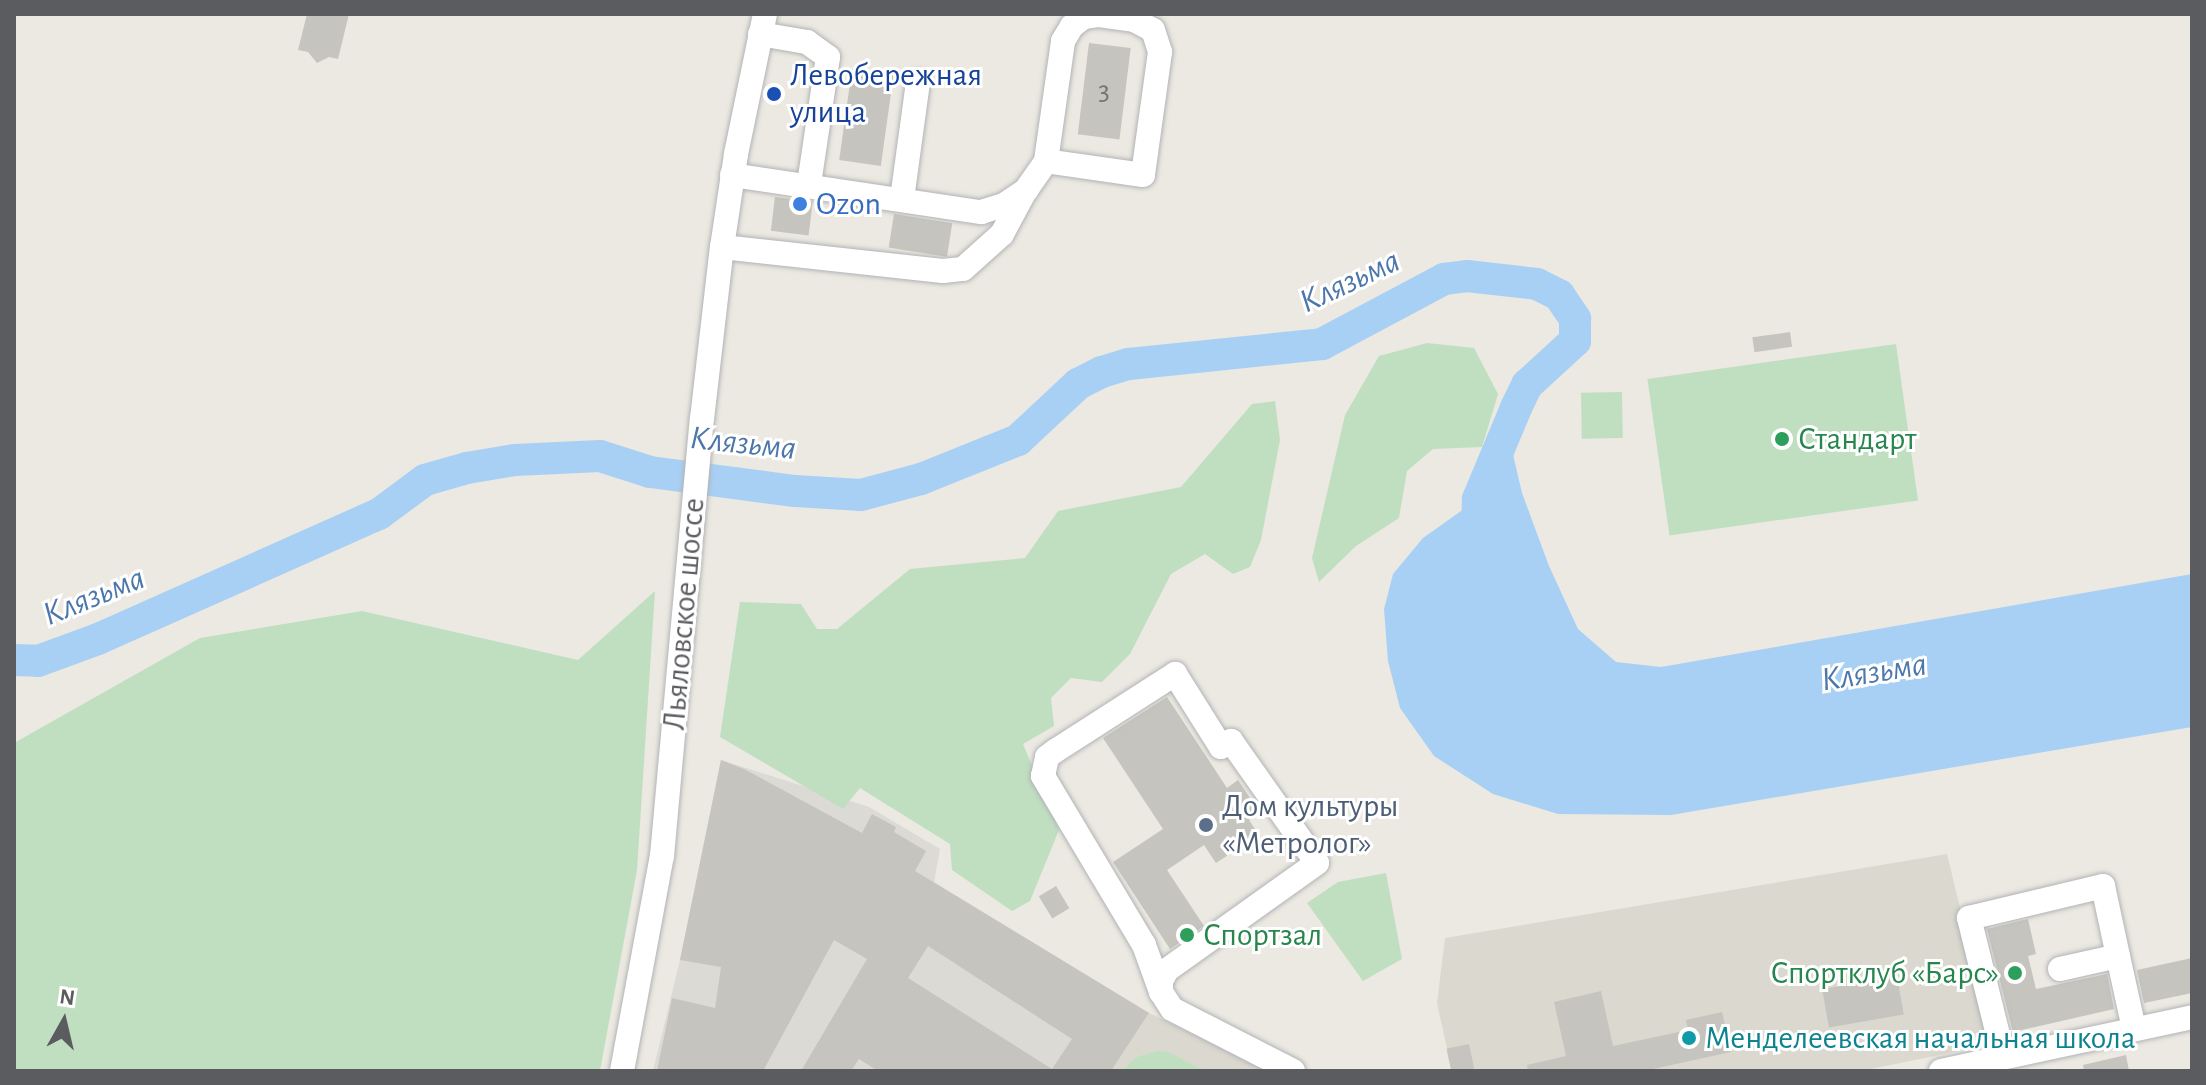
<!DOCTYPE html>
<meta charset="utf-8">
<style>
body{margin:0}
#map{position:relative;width:2206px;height:1085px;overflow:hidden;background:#ebe9e1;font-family:"Alegreya Sans",sans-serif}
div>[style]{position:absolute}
.industrial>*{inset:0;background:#dcdad5}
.education>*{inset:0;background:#dad8cf}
.green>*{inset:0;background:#c0dfc1;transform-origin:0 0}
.water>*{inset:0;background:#a8d0f4}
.river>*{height:32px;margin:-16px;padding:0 16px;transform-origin:16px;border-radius:16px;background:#a8d0f4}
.building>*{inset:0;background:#c6c4be;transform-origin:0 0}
.roads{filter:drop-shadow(0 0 2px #b2b3b7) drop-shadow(0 0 2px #b2b3b7)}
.minor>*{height:24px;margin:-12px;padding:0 12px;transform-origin:12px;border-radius:12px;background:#fff}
.dots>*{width:22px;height:22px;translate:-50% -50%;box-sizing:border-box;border:4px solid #fff;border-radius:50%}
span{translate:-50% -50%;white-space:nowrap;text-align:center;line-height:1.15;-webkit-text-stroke:6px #fff;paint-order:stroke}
.number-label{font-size:28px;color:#757678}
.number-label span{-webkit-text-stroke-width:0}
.transit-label{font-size:32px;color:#164399}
.left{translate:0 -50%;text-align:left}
.shop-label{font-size:32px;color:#366cbe}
.leisure-label{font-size:32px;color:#27864d}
.right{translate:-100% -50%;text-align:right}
.street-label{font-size:32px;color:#5a5c60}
.service-label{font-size:32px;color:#4e5e75}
.culture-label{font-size:32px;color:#0d838f}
.water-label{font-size:34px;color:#4c77ab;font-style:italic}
.frame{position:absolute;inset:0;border:16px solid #5a5c60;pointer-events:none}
.north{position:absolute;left:24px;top:981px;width:80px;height:80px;-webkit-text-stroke:6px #fff;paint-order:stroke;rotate:8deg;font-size:22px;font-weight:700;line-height:32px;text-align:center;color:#5a5c60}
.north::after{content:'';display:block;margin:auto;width:28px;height:36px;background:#5a5c60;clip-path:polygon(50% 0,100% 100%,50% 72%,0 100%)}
</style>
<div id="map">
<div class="industrial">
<div style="clip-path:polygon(721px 760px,869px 807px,940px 849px,934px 882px,1149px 1013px,1111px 1071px,653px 1071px,680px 960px)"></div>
</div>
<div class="education">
<div style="clip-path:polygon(1947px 854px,1993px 1044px,1861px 1071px,1452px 1071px,1437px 1003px,1445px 938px)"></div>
<div style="clip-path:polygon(1149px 1013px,1269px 1071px,1111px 1071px)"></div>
</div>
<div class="green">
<div style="clip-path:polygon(1427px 343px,1474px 348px,1498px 394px,1482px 447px,1433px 449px,1407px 471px,1399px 518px,1356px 546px,1319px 582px,1312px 558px,1345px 415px,1379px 356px)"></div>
<div style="left:1896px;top:344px;width:158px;height:251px;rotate:82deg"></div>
<div style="left:1622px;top:392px;width:46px;height:41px;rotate:89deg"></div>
<div style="clip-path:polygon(1275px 401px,1280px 440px,1261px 540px,1250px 567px,1233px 574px,1205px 554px,1171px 574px,1130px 654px,1102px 682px,1071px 678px,1051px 698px,1054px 726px,1023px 744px,1059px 830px,1030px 901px,1012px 911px,952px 870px,950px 844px,860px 788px,843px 809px,720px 737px,740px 602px,801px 604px,817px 629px,837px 629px,910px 569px,1025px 558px,1058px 511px,1181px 487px,1252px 404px)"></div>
<div style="clip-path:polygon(655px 591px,637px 870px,600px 1071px,14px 1071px,14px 743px,200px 638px,362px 611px,578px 660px)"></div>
<div style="clip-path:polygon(1386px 873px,1402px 959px,1363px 981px,1307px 903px,1338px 882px)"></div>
<div style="clip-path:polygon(1157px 1051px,1169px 1052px,1204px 1071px,1122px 1071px,1137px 1057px)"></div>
</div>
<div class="water">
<div style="clip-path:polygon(1508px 433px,1522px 493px,1549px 566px,1578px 629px,1616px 662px,1661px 667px,2192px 574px,2192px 727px,1671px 815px,1558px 814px,1493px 794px,1434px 756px,1400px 708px,1388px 661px,1384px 609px,1393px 574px,1423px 538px,1478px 499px)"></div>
</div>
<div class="river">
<div style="left:14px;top:660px;width:24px;rotate:2deg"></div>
<div style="left:38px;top:661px;width:64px;rotate:-20.1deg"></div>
<div style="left:98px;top:639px;width:308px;rotate:-24deg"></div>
<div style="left:379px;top:514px;width:57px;rotate:-36.5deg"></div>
<div style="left:425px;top:480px;width:44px;rotate:-15.9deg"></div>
<div style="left:467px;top:468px;width:49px;rotate:-9.5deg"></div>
<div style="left:515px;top:460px;width:85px;rotate:-2.7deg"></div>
<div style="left:600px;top:456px;width:52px;rotate:17.7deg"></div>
<div style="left:650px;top:472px;width:146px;rotate:7.5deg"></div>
<div style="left:795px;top:491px;width:66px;rotate:3.5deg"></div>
<div style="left:861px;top:495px;width:62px;rotate:-14.9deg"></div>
<div style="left:921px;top:479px;width:105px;rotate:-21.9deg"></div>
<div style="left:1018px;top:440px;width:82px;rotate:-43deg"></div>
<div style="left:1078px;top:384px;width:27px;rotate:-27deg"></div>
<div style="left:1102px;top:372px;width:28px;rotate:-17deg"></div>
<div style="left:1129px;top:364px;width:194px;rotate:-5.9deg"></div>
<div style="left:1322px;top:344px;width:138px;rotate:-28deg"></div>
<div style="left:1444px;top:279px;width:23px;rotate:-7deg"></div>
<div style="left:1467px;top:276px;width:70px;rotate:6.5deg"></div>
<div style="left:1537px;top:284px;width:25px;rotate:27deg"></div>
<div style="left:1559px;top:295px;width:29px;rotate:56deg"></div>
<div style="left:1575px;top:319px;width:22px;rotate:90deg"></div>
<div style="left:1575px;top:341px;width:65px;rotate:137.5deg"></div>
<div style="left:1527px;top:385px;width:25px;rotate:116deg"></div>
<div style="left:1516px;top:408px;width:99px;rotate:112.7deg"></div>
<div style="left:1478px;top:499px;width:38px;rotate:92deg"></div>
</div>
<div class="building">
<div style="clip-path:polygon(307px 14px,349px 14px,338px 59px,329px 57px,317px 63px,308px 52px,298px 50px)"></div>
<div style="left:1089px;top:43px;width:42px;height:92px;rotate:7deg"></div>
<div style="left:852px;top:69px;width:42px;height:92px;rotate:8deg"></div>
<div style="left:775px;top:197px;width:38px;height:34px;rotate:7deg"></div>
<div style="left:894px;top:214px;width:59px;height:34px;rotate:9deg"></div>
<div style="left:1790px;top:332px;width:15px;height:38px;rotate:82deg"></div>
<div style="clip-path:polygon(1167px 697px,1227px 788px,1238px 780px,1260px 813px,1249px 820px,1259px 835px,1216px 863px,1204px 845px,1167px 870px,1204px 926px,1170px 949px,1113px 862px,1163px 829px,1103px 738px)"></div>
<div style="clip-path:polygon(evenodd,721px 760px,744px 769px,862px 833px,872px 814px,896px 827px,894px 832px,926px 851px,915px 871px,1149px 1013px,1111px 1071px,878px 1071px,859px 1059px,851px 1071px,801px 1071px,867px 959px,834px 940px,763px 1071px,657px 1071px,672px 998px,715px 1008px,721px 967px,680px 960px,721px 760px,928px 946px,1072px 1039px,1052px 1069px,908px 978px,928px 946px)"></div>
<div style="left:1056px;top:886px;width:26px;height:20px;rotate:59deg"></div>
<div style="clip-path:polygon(2028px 919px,2036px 954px,2028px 956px,2036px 989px,2107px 974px,2114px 1009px,2013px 1032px,1987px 929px)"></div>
<div style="clip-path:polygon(2192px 958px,2192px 993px,2144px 1003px,2137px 970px)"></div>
<div style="left:1897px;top:976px;width:39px;height:76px;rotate:80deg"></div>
<div style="clip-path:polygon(1601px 991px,1613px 1046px,1688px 1030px,1686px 1020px,1722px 1012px,1731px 1052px,1644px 1071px,1528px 1071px,1527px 1065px,1566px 1056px,1554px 1002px)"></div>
<div style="left:1469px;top:1044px;width:25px;height:23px;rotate:78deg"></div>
<div style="clip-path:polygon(2126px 1055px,2129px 1071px,2084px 1071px,2083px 1065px)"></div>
</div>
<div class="roads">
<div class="minor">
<div style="left:760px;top:34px;width:48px;rotate:9.7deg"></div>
<div style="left:807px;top:42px;width:26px;rotate:36deg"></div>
<div style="left:828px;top:57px;width:128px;rotate:98.5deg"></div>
<div style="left:732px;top:175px;width:252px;rotate:8.5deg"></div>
<div style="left:981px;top:212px;width:24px;rotate:-17deg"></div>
<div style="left:1004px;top:205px;width:27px;rotate:-34deg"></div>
<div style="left:1026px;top:190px;width:35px;rotate:-55deg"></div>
<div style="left:1046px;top:161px;width:121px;rotate:-81.9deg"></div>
<div style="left:1063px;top:41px;width:17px;rotate:-59deg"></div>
<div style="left:1072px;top:26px;width:15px;rotate:-37deg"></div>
<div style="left:1084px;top:17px;width:15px;rotate:-8deg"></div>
<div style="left:1099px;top:15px;width:35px;rotate:8deg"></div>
<div style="left:1134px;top:20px;width:21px;rotate:28deg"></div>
<div style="left:1153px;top:30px;width:23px;rotate:72deg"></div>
<div style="left:1160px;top:52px;width:124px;rotate:97.9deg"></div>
<div style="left:1143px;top:175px;width:98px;rotate:-171.8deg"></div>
<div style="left:902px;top:199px;width:118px;rotate:-82.2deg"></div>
<div style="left:722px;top:247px;width:222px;rotate:6.2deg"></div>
<div style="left:943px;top:271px;width:20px;rotate:-6deg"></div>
<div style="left:963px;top:269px;width:52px;rotate:-41.9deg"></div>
<div style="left:1002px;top:234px;width:47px;rotate:-61.8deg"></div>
<div style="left:2060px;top:969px;width:59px;rotate:-12.6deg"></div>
<div style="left:2118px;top:956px;width:75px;rotate:77.6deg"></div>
<div style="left:1161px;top:992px;width:50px;rotate:-109.9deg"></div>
<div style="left:1144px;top:945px;width:197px;rotate:-120.9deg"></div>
<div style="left:1043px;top:776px;width:19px;rotate:-78deg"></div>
<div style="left:1047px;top:757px;width:10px;rotate:-37deg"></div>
<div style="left:1055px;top:751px;width:143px;rotate:-32.7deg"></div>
<div style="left:1175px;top:674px;width:86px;rotate:57.8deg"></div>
<div style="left:1221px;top:747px;width:12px;rotate:-31deg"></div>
<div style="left:1231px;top:741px;width:149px;rotate:54.8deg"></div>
<div style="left:1317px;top:863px;width:184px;rotate:144.5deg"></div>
<div style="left:1167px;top:970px;width:13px;rotate:119deg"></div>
<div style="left:1161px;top:981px;width:11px;rotate:90deg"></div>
<div style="left:1161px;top:992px;width:20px;rotate:57deg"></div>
<div style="left:1172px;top:1009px;width:136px;rotate:27.1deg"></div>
<div style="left:2001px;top:1047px;width:133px;rotate:-103.9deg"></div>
<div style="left:1969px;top:918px;width:138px;rotate:-13.4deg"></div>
<div style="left:2103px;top:886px;width:72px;rotate:77.9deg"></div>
<div style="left:622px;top:1071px;width:219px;rotate:-79.5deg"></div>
<div style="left:662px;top:856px;width:439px;rotate:-84.8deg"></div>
<div style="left:702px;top:419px;width:173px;rotate:-83.4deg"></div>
<div style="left:722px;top:247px;width:94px;rotate:-81.4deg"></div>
<div style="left:736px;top:154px;width:143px;rotate:-78.3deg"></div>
<div style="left:1941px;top:1071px;width:257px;rotate:-12.1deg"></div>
</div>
</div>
<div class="dots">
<div style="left:774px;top:94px;background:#1a4fb4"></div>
<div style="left:800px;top:204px;background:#3f7fe0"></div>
<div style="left:1782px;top:439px;background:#2e9e5b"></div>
<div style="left:1206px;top:825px;background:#5c6f8a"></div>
<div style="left:1187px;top:935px;background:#2e9e5b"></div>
<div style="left:2015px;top:973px;background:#2e9e5b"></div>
<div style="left:1689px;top:1038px;background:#0f9aa8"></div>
</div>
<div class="number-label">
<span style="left:1104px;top:91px">3</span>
</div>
<div class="transit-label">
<span class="left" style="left:790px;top:94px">Левобережная<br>улица</span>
</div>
<div class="shop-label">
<span class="left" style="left:816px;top:204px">Ozon</span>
</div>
<div class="leisure-label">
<span class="left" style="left:1798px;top:439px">Стандарт</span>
<span class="left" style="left:1203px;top:935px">Спортзал</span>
<span class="right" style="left:1999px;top:973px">Спортклуб «Барс»</span>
</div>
<div class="street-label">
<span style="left:684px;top:614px;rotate:-85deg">Льяловское шоссе</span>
</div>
<div class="service-label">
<span class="left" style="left:1222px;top:825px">Дом культуры<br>«Метролог»</span>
</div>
<div class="culture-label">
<span class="left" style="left:1705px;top:1038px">Менделеевская начальная школа</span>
</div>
<div class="water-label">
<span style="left:1350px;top:282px;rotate:-25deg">Клязьма</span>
<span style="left:743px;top:444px;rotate:6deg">Клязьма</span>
<span style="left:94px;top:597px;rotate:-22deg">Клязьма</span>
<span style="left:1874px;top:673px;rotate:-9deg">Клязьма</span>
</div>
<div class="frame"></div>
<div class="north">N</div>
</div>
